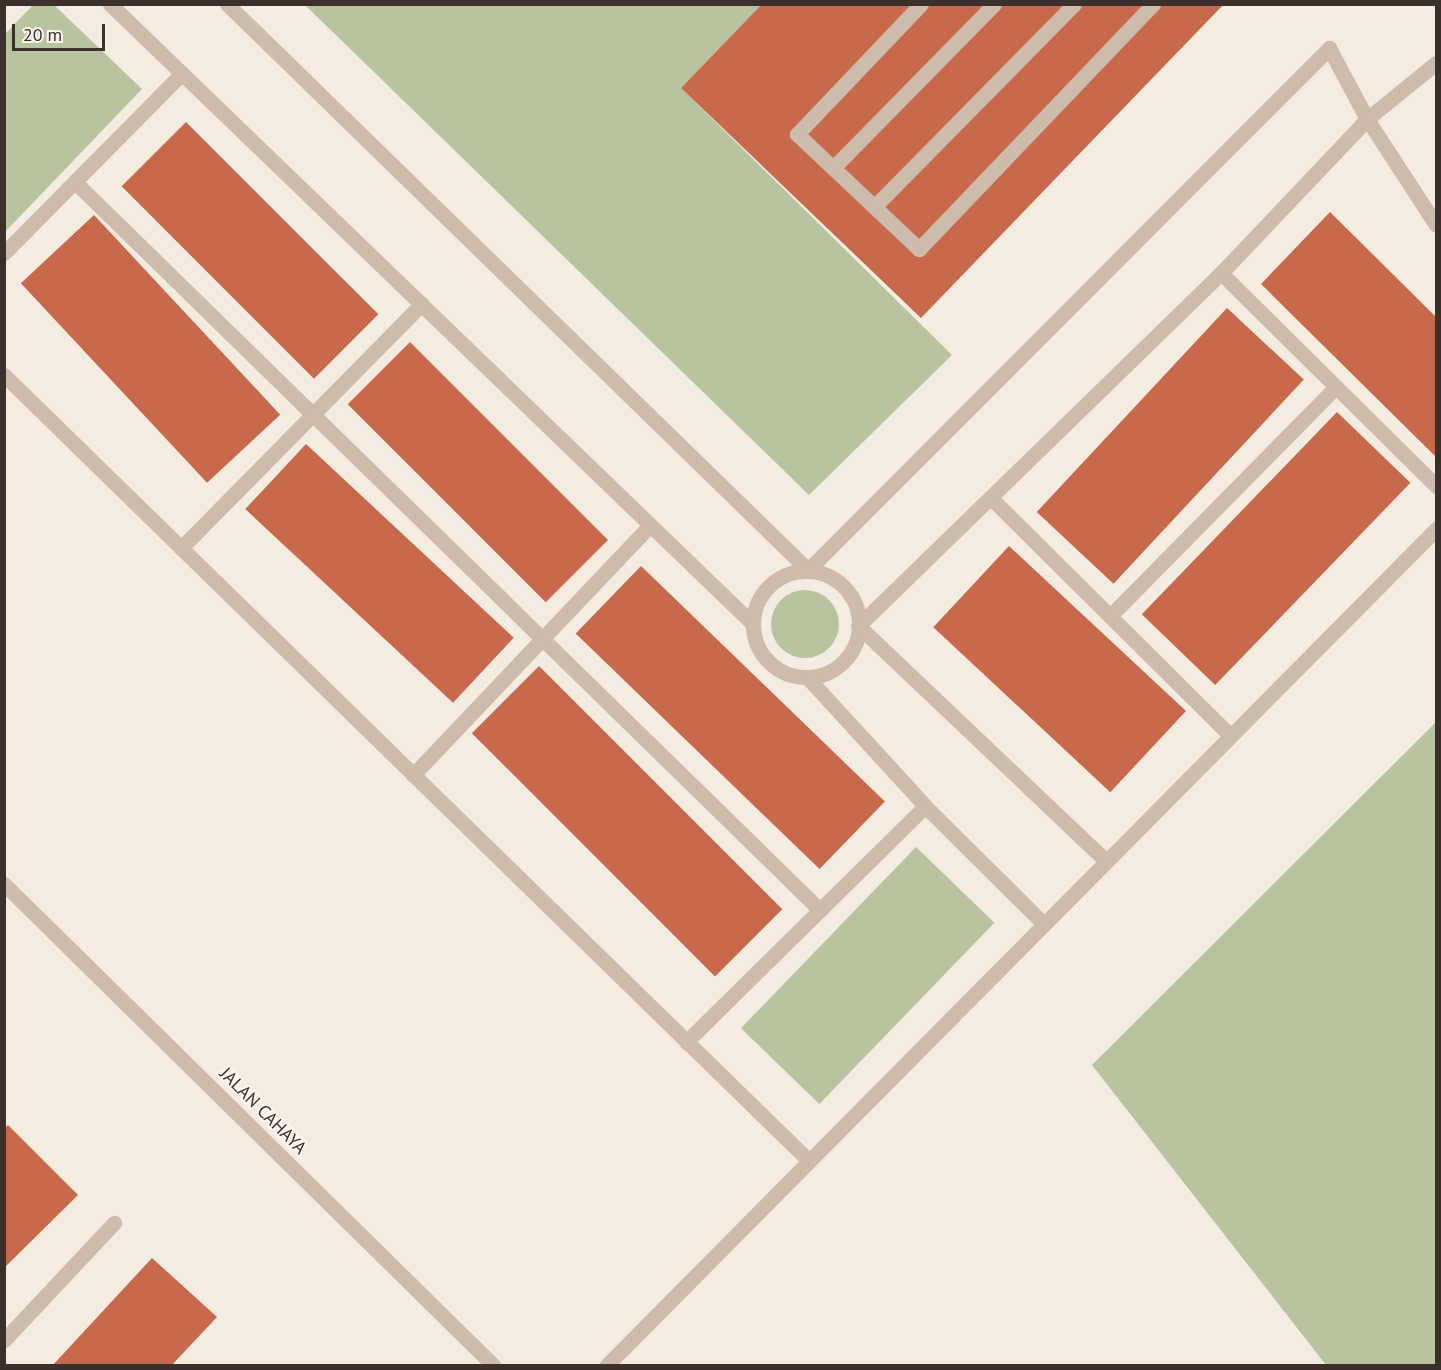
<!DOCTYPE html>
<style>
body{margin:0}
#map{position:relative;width:1441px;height:1370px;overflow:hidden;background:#f4ebe1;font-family:"PT Sans",sans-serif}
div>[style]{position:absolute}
.green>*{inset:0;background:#b8c4a0;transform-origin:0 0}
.round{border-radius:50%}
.building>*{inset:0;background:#c8694b;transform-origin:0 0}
.service>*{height:15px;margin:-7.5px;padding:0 7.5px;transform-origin:7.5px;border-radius:7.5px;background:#cdbbac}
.service>.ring{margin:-7.5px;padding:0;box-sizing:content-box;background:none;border:15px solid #cdbbac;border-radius:50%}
.pedestrian>*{height:15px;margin:-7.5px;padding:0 7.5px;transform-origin:7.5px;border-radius:7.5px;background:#cdbbac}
.minor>*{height:15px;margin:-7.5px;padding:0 7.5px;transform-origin:7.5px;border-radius:7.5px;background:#cdbbac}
.tertiary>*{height:15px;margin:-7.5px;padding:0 7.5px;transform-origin:7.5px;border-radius:7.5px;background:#cdbbac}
span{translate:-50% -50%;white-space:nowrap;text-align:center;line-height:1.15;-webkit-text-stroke:5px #fbf5ee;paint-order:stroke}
.street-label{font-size:18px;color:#3b302b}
.frame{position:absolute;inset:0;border:6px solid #3b302b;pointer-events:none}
.scale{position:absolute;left:12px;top:24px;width:93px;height:27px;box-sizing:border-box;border:3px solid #3b302b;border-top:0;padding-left:8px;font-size:18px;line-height:21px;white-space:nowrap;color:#3b302b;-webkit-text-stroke:4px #fbf5ee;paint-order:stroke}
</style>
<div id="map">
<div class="green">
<div style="clip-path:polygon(33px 5px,54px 5px,142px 89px,5px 232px,5px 34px)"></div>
<div style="clip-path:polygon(305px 5px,761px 5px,681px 88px,952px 355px,809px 495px)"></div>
<div class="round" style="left:771px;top:590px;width:68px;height:68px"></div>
<div style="clip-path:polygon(1436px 722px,1436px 1365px,1326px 1365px,1092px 1065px)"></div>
<div style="left:916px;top:847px;width:109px;height:252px;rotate:44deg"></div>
</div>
<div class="building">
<div style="clip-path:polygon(762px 4px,1224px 4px,921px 318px,681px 88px)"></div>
<div style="left:186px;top:122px;width:272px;height:91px;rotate:45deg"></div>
<div style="clip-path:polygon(1330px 212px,1436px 317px,1435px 456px,1261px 284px)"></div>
<div style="left:94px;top:215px;width:273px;height:100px;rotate:47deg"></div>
<div style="left:1227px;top:308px;width:105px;height:279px;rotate:43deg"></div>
<div style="left:410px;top:342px;width:280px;height:88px;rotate:45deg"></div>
<div style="left:1337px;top:412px;width:102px;height:281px;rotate:44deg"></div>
<div style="left:306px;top:444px;width:284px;height:89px;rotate:43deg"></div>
<div style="left:1009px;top:546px;width:242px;height:111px;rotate:43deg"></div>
<div style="left:641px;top:566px;width:339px;height:94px;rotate:44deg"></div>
<div style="left:539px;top:666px;width:344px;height:95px;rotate:45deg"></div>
<div style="clip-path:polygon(8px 1125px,78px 1195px,4px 1268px,4px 1129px)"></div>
<div style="clip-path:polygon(152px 1258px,217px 1317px,171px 1366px,52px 1366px)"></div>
</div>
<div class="service">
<div style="left:110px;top:4px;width:892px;rotate:43.96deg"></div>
<div style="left:227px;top:4px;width:811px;rotate:44.25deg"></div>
<div style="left:808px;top:570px;width:738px;rotate:-45.05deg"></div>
<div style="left:1329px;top:48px;width:81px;rotate:61.8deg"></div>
<div style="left:1367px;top:119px;width:126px;rotate:56.9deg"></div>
<div style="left:921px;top:4px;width:180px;rotate:133.6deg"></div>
<div style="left:797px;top:134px;width:168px;rotate:43.3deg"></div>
<div style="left:919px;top:249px;width:339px;rotate:-46.3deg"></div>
<div style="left:833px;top:168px;width:230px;rotate:-45.5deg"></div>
<div style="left:75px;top:182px;width:1042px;rotate:44.34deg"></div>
<div style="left:874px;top:207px;width:285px;rotate:-45.4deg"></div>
<div style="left:4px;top:253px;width:253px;rotate:-45.3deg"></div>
<div style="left:1221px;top:273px;width:303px;rotate:44.7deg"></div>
<div style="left:4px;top:375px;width:1124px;rotate:44.31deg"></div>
<div style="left:992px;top:499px;width:335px;rotate:44.8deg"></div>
<div class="ring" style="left:753px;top:571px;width:91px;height:91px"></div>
<div style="left:1110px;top:616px;width:322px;rotate:-45.4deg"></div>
<div style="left:807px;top:677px;width:175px;rotate:47.5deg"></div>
<div style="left:925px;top:806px;width:166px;rotate:44.8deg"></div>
<div style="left:1105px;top:860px;width:340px;rotate:-136.5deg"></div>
<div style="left:858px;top:626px;width:506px;rotate:-44.2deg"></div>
<div style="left:1221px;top:273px;width:212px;rotate:-46.5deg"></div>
<div style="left:1367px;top:119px;width:89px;rotate:-39.1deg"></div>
<div style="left:686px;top:1042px;width:336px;rotate:-44.6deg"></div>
<div style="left:606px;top:1366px;width:1179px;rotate:-45.24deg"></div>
</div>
<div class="pedestrian">
<div style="left:181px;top:548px;width:343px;rotate:-45.4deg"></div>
<div style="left:413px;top:775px;width:344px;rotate:-46.5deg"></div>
</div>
<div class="minor">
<div style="left:4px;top:1340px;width:161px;rotate:-46.8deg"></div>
</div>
<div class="tertiary">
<div style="left:4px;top:884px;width:687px;rotate:44.53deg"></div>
</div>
<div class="street-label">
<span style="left:263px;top:1111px;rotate:45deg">JALAN CAHAYA</span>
</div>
<div class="frame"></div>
<div class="scale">20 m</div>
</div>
